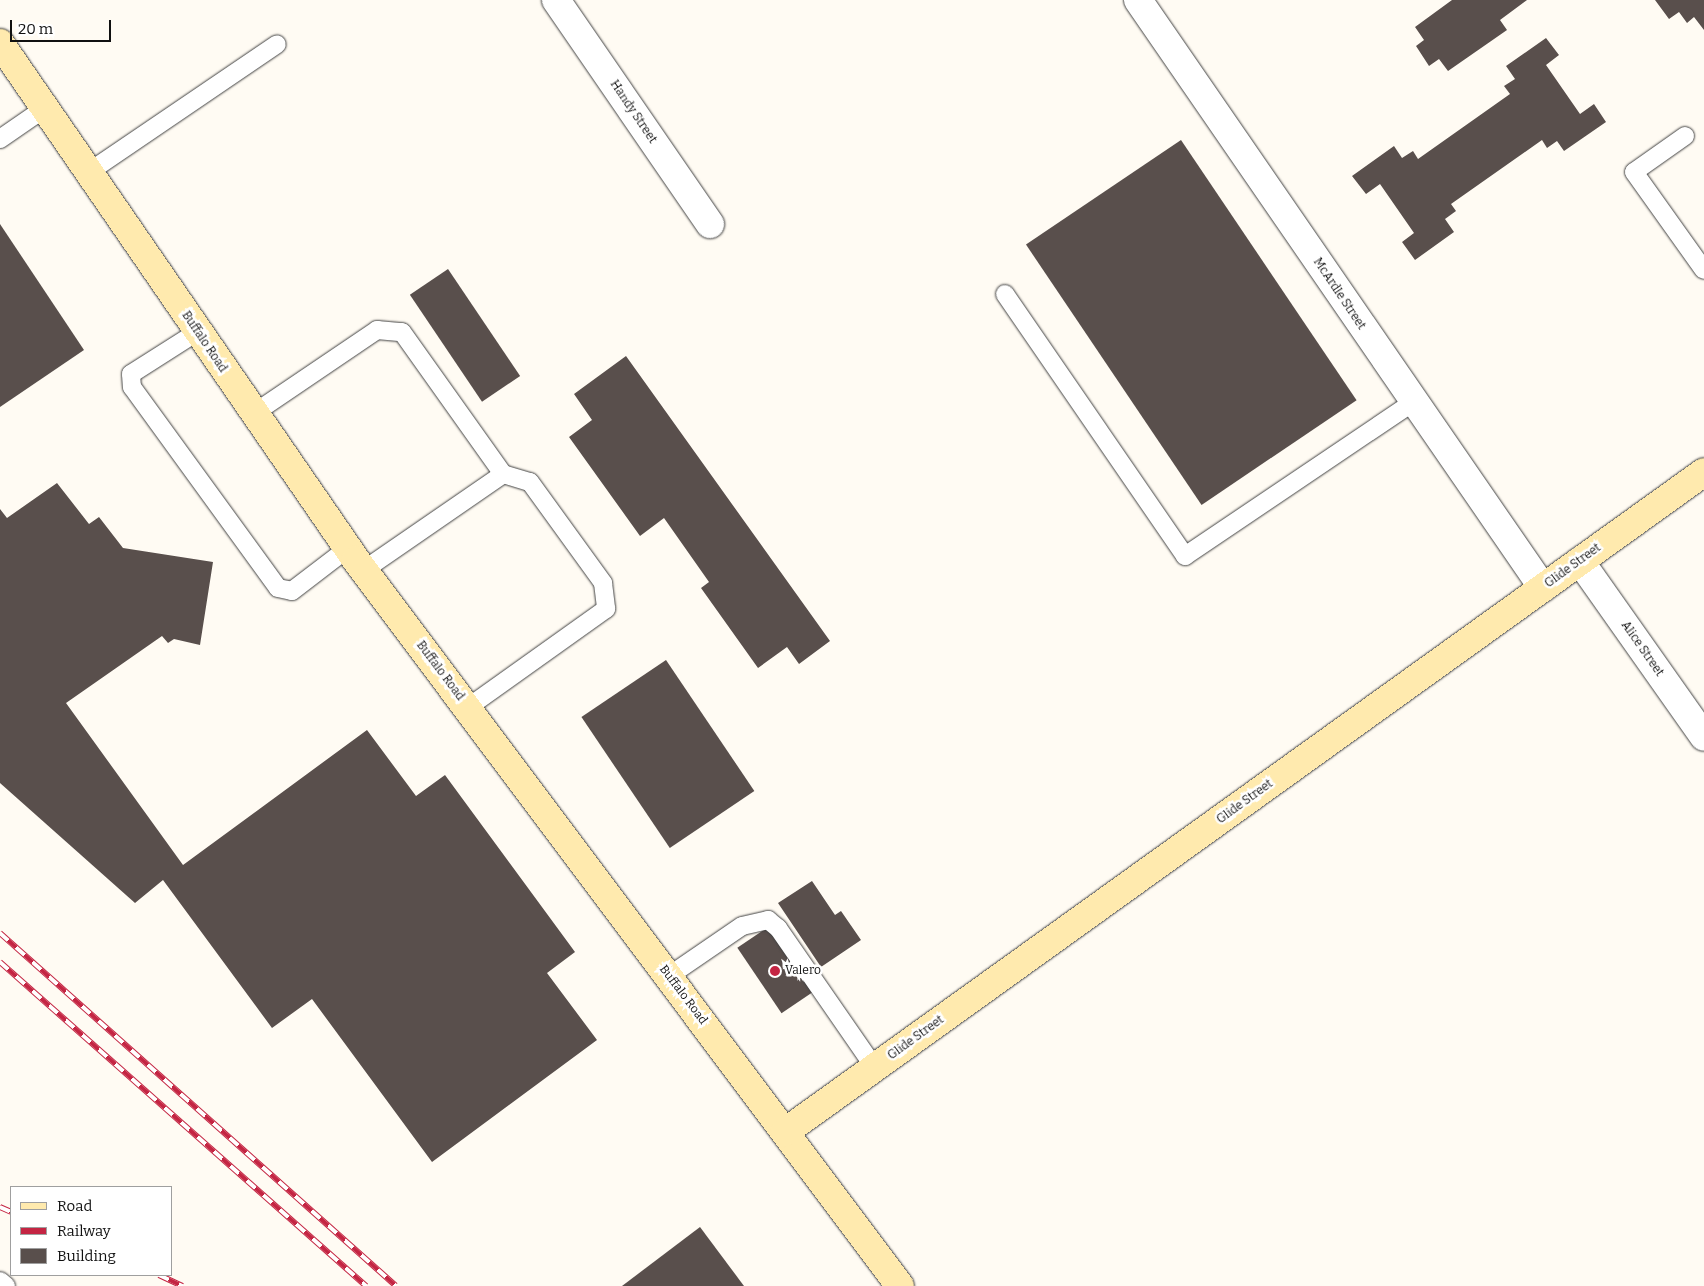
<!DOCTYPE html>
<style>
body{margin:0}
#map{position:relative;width:1704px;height:1286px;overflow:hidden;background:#fffbf3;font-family:Bitter,serif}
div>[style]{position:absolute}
.building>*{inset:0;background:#594f4c;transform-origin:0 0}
.roads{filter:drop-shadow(0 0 1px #434343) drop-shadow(0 0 1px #434343)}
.lane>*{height:18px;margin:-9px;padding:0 9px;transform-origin:9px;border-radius:9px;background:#fff}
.street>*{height:28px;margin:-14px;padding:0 14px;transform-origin:14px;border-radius:14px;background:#fff}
.secondary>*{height:28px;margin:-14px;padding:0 14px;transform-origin:14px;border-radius:14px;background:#ffeaae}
.rail>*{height:5.5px;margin-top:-2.75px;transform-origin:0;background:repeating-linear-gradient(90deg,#fff 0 11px,#c42543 0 22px);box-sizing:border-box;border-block:1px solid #c42543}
.dots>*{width:14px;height:14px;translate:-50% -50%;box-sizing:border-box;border:2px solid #fff;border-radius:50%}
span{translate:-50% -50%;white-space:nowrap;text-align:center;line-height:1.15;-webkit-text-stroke:5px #fff;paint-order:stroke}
.street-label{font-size:12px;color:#101010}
.poi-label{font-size:12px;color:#101010}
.left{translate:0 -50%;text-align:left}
.legend{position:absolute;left:10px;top:1186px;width:162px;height:90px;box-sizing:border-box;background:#fff;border:1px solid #9f9f9f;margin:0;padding:6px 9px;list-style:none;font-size:15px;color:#101010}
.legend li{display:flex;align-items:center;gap:10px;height:25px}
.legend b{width:25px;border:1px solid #9f9f9f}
.scale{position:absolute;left:10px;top:20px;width:101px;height:22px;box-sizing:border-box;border:2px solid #101010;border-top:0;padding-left:6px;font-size:15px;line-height:18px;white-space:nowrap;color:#101010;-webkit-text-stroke:4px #fff;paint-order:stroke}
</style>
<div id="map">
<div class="building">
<div style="clip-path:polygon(1452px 0,1527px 0,1500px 20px,1507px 30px,1448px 71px,1439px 59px,1429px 66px,1416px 46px,1424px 40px,1415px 27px)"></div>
<div style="clip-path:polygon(1655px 0,1704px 0,1704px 30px,1694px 17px,1687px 23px,1679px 12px,1669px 19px)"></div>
<div style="clip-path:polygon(1546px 38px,1559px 55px,1546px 65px,1580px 114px,1594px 104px,1606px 122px,1564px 151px,1557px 141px,1547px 148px,1542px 140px,1451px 204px,1456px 211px,1445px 219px,1454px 232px,1415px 260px,1402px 242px,1414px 233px,1380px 184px,1366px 194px,1352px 176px,1394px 146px,1402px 158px,1413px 151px,1418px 159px,1510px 94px,1504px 86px,1515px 79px,1506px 66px)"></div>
<div style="left:1181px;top:140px;width:314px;height:187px;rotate:56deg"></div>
<div style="clip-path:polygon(0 224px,84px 350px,0 407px)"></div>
<div style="left:448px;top:269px;width:129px;height:46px;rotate:56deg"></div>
<div style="clip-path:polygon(626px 356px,830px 641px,799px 664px,787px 647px,758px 668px,701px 588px,709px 582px,664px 518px,640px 536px,569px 437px,592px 420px,574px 394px)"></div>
<div style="clip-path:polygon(57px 483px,89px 524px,99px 517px,123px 548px,213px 562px,200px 645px,174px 639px,168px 643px,162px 636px,66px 703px,183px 865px,367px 730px,416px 796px,445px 775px,575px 952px,547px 973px,597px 1040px,432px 1162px,312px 999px,272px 1028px,163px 880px,135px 903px,0 783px,0 509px,7px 518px)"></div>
<div style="left:666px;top:660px;width:158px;height:102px;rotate:56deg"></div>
<div style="clip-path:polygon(812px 881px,835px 915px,841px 911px,861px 940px,821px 967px,778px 903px)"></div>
<div style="left:768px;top:927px;width:79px;height:37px;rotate:56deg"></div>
<div style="clip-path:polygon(700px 1227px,744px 1286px,622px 1286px)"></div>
</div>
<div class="roads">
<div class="lane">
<div style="left:1685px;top:136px;width:62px;rotate:144.8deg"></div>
<div style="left:1634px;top:172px;width:120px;rotate:54.5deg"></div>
<div style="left:0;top:139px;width:55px;rotate:-34.6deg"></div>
<div style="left:89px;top:172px;width:227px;rotate:-34.2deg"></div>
<div style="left:1005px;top:294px;width:318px;rotate:55.5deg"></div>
<div style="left:1185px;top:556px;width:275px;rotate:-34deg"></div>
<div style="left:197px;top:332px;width:78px;rotate:147.5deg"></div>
<div style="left:131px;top:374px;width:13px;rotate:86deg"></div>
<div style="left:132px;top:387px;width:248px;rotate:54deg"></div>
<div style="left:278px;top:588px;width:14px;rotate:12deg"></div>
<div style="left:292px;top:591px;width:71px;rotate:-37.5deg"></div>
<div style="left:253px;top:414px;width:150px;rotate:-34.1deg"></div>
<div style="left:377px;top:330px;width:25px;rotate:5deg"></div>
<div style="left:402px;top:332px;width:174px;rotate:54.6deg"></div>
<div style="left:503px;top:474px;width:28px;rotate:17deg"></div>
<div style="left:530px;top:482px;width:125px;rotate:54.1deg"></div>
<div style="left:603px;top:583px;width:26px;rotate:83deg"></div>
<div style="left:606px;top:609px;width:171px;rotate:144.5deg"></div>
<div style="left:364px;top:570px;width:169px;rotate:-34.6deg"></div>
<div style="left:669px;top:976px;width:88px;rotate:-34.4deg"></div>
<div style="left:742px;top:926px;width:27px;rotate:-13deg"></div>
<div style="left:768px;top:920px;width:13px;rotate:39deg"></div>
<div style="left:778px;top:928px;width:170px;rotate:55.3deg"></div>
<div style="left:0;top:1281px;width:8px;rotate:40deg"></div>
</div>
<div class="street">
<div style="left:556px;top:0;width:272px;rotate:55.5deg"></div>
<div style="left:1138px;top:0;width:714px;rotate:55.44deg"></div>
<div style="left:1580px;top:561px;width:215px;rotate:54.8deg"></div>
</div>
<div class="secondary">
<div style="left:0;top:43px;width:628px;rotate:55.45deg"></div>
<div style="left:356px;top:560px;width:907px;rotate:53.16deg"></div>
<div style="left:785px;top:1132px;width:1131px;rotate:-35.68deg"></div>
</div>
</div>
<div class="rail">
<div style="left:0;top:933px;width:530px;rotate:41.71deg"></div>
<div style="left:0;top:962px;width:489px;rotate:41.5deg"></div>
<div style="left:0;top:1207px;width:12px;rotate:24deg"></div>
<div style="left:159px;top:1275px;width:26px;rotate:25deg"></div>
</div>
<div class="dots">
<div style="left:775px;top:971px;background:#c42543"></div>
</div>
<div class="street-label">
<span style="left:633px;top:112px;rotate:56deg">Handy Street</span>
<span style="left:1339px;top:294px;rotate:56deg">McArdle Street</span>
<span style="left:204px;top:342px;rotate:56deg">Buffalo Road</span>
<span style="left:1573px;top:566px;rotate:-36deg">Glide Street</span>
<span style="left:1642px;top:649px;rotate:55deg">Alice Street</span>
<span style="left:440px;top:671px;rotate:53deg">Buffalo Road</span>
<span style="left:1245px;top:802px;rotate:-36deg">Glide Street</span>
<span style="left:683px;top:995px;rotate:53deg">Buffalo Road</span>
<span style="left:916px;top:1038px;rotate:-36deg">Glide Street</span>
</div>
<div class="poi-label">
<span class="left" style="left:785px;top:971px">Valero</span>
</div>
<ul class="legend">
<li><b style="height:6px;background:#ffeaae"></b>Road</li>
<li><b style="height:6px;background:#c42543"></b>Railway</li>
<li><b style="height:14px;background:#594f4c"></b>Building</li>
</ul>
<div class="scale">20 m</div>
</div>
